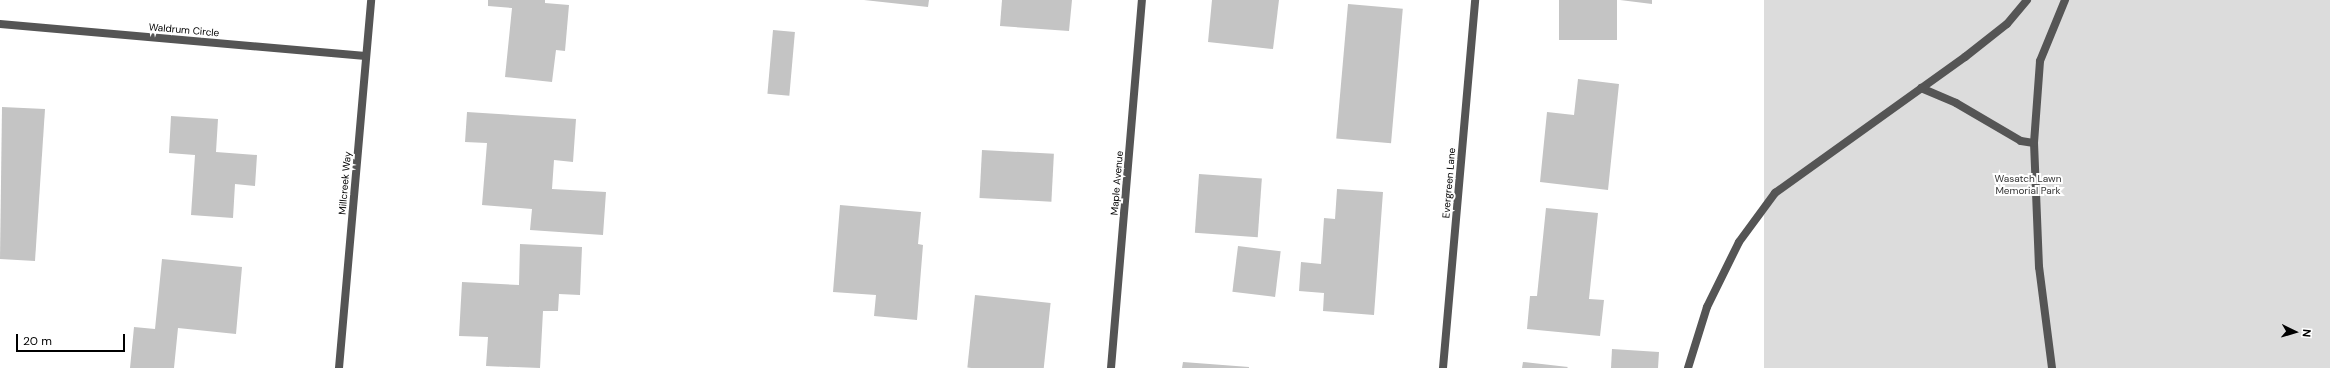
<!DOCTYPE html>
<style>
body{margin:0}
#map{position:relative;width:2331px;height:368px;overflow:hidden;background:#fff;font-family:"DM Sans",sans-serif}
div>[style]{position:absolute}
.green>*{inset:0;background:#dcdcdc;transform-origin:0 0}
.building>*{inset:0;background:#c4c4c4;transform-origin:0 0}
.lane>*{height:8px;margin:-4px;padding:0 4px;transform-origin:4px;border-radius:4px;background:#555}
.street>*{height:8px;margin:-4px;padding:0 4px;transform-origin:4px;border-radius:4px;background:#555}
span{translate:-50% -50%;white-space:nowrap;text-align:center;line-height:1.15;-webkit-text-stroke:4px #fff;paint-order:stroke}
.street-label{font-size:10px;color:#000}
.park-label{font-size:10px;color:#333}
.north{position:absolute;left:2275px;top:312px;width:40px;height:40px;-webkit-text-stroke:3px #fff;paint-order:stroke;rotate:95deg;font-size:11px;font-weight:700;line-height:16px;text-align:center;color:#000}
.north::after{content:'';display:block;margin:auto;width:14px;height:18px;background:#000;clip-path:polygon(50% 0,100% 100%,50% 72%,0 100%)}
.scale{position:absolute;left:16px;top:334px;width:109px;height:18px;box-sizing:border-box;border:2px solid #000;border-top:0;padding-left:5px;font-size:12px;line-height:14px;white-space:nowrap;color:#000;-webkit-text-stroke:3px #fff;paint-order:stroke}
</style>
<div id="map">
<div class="green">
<div style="left:1764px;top:0;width:566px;height:370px"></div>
</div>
<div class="building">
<div style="clip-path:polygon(488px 0,545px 0,545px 3px,569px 5px,565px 51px,556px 50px,552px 82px,505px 77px,512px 8px,488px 6px)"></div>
<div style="clip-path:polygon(864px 0,929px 0,928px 7px)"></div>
<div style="clip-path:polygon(1002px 0,1072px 0,1069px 31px,1000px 26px)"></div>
<div style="clip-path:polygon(1212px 0,1279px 0,1273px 49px,1208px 42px)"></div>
<div style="left:1559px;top:0;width:58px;height:40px"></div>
<div style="clip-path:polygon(1620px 0,1652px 0,1652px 4px)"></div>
<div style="left:1348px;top:4px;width:55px;height:135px;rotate:5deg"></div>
<div style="left:773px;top:30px;width:22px;height:64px;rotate:5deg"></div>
<div style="clip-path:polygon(1578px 79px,1619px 84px,1608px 190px,1540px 182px,1547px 112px,1574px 115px)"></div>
<div style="clip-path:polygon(2px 107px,45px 109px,35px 261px,0 259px)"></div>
<div style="clip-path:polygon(467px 112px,576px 119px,573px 162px,554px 160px,552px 189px,606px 192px,603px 235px,530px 230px,532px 209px,482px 205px,487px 143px,465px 142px)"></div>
<div style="clip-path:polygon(171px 116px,218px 119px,216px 152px,257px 155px,255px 186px,235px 184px,233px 218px,191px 215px,195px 155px,169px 153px)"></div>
<div style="left:982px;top:150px;width:72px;height:48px;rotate:3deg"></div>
<div style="left:1199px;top:174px;width:63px;height:59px;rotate:4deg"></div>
<div style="clip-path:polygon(1337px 189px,1383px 192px,1374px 315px,1323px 311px,1324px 293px,1299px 291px,1301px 262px,1321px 264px,1324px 218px,1335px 219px)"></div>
<div style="clip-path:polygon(840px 205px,921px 212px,918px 244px,923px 245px,917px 320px,874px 316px,876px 295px,833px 292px)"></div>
<div style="clip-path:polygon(1546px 208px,1598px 213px,1589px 299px,1604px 300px,1600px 336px,1527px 329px,1530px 296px,1537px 296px)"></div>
<div style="clip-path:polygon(520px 244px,582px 247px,580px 295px,559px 294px,558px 311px,543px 311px,540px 368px,486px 366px,488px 337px,459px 336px,462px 282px,519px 285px)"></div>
<div style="left:1238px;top:246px;width:43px;height:46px;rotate:7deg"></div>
<div style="clip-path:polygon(162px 259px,242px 267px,236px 334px,178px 328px,174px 368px,130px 368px,134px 327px,155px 329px)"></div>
<div style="left:975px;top:295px;width:76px;height:73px;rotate:6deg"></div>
<div style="clip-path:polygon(1612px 349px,1659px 352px,1658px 368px,1611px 368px)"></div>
<div style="clip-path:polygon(1183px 362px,1249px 367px,1249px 368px,1182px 368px)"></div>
<div style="clip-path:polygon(1523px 362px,1568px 367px,1567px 368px,1522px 368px)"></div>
</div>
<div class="lane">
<div style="left:1921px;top:88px;width:38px;rotate:23deg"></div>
<div style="left:1956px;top:103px;width:75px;rotate:30.3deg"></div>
<div style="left:2021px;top:141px;width:13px;rotate:9deg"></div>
<div style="left:1688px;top:368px;width:64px;rotate:-72.7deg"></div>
<div style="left:1707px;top:307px;width:72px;rotate:-63.8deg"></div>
<div style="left:1739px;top:242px;width:61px;rotate:-53.7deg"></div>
<div style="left:1775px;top:193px;width:234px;rotate:-35.6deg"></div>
<div style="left:1965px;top:57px;width:53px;rotate:-38.2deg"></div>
<div style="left:2007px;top:24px;width:31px;rotate:-50deg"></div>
<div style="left:2052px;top:368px;width:102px;rotate:-97.3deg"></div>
<div style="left:2039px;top:267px;width:124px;rotate:-92.3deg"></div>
<div style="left:2034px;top:143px;width:82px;rotate:-85.8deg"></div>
<div style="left:2040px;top:61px;width:66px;rotate:-67.7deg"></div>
</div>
<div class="street">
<div style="left:0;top:24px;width:367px;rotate:5deg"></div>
<div style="left:339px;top:368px;width:369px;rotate:-85deg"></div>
<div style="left:1111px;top:368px;width:369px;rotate:-85.2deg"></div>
<div style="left:1443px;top:368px;width:369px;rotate:-85deg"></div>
</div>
<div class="street-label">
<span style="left:184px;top:30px;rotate:5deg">Waldrum Circle</span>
<span style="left:345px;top:183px;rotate:-85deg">Millcreek Way</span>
<span style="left:1117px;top:183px;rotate:-85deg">Maple Avenue</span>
<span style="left:1449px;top:183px;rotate:-85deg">Evergreen Lane</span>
</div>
<div class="park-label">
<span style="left:2028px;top:184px">Wasatch Lawn<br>Memorial Park</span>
</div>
<div class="north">N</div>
<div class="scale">20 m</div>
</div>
